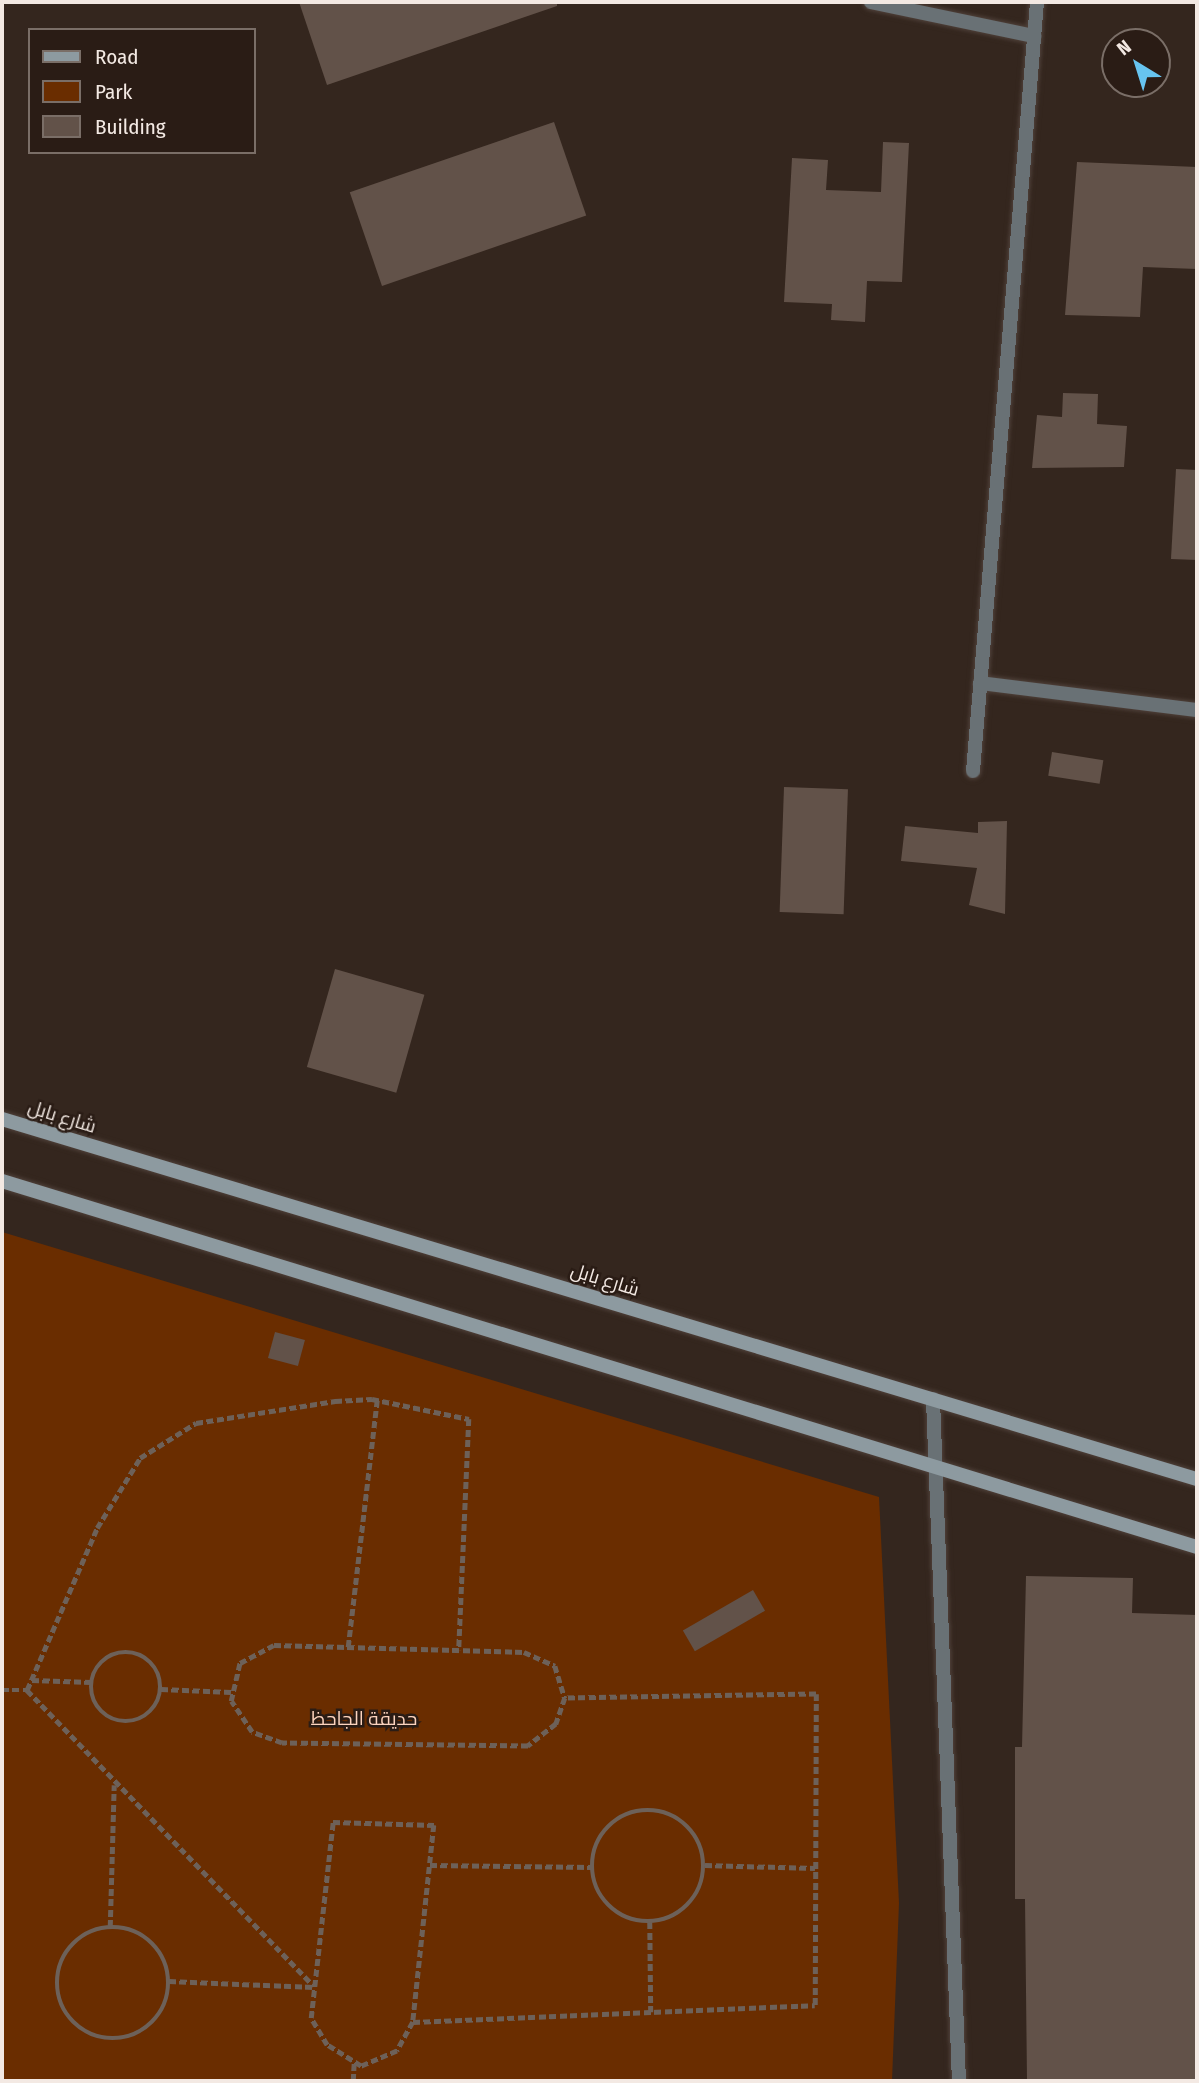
<!DOCTYPE html>
<meta charset="utf-8">
<style>
body{margin:0}
#map{position:relative;width:1199px;height:2083px;overflow:hidden;background:#34261e;font-family:"Fira Sans Condensed",Cairo,sans-serif}
div>[style]{position:absolute}
.green>*{inset:0;background:#6a2d00}
.building>*{inset:0;background:#625249;transform-origin:0 0}
.path>*{height:4.5px;margin-top:-2.25px;transform-origin:0;background:repeating-linear-gradient(90deg,#6d6159 0 7px,transparent 0 10.5px)}
.path>.ring{margin:-2.25px;padding:0;box-sizing:content-box;background:none;border:4.5px solid #6d6159;border-radius:50%}
.roads{filter:drop-shadow(0 0 2px #4f413a) drop-shadow(0 0 2px #4f413a)}
.street>*{height:14px;margin:-7px;padding:0 7px;transform-origin:7px;border-radius:7px;background:#697175}
.secondary>*{height:14px;margin:-7px;padding:0 7px;transform-origin:7px;border-radius:7px;background:#8d9aa0}
span{translate:-50% -50%;white-space:nowrap;text-align:center;line-height:1.15;-webkit-text-stroke:5px #2a1c15;paint-order:stroke}
.street-label{font-size:19px;color:#f3e9e3}
.park-label{font-size:19px;color:#fdd4be}
.frame{position:absolute;inset:0;border:4px solid #f3e9e3;pointer-events:none}
.legend{position:absolute;left:28px;top:28px;width:228px;height:126px;box-sizing:border-box;background:#2a1c15;border:2px solid #7a6e67;margin:0;padding:9px 12px;list-style:none;font-size:21px;color:#f3e9e3}
.legend li{display:flex;align-items:center;gap:14px;height:35px}
.legend b{width:35px;border:2px solid #7a6e67}
.north{position:absolute;left:1101px;top:28px;width:70px;height:70px;box-sizing:border-box;background:#2a1c15;border:2px solid #7a6e67;border-radius:50%;rotate:322deg;font-size:19px;font-weight:700;line-height:28px;text-align:center;color:#f3e9e3}
.north::after{content:'';display:block;margin:auto;width:24px;height:32px;background:#67c4f0;clip-path:polygon(50% 0,100% 100%,50% 72%,0 100%)}
</style>
<div id="map">
<div class="green">
<div style="clip-path:polygon(2px 1232px,879px 1497px,899px 1903px,892px 2081px,2px 2081px)"></div>
</div>
<div class="building">
<div style="clip-path:polygon(299px 2px,557px 2px,557px 6px,327px 85px)"></div>
<div style="left:554px;top:122px;width:99px;height:216px;rotate:71deg"></div>
<div style="clip-path:polygon(883px 142px,909px 143px,902px 282px,867px 281px,865px 322px,831px 320px,832px 304px,784px 302px,792px 158px,828px 160px,826px 190px,881px 192px)"></div>
<div style="clip-path:polygon(1077px 162px,1197px 167px,1197px 269px,1143px 267px,1140px 317px,1065px 315px)"></div>
<div style="clip-path:polygon(1063px 393px,1098px 394px,1097px 424px,1127px 426px,1124px 467px,1032px 468px,1037px 415px,1062px 417px)"></div>
<div style="clip-path:polygon(1176px 469px,1197px 470px,1197px 560px,1171px 559px)"></div>
<div style="left:1052px;top:752px;width:52px;height:24px;rotate:9deg"></div>
<div style="left:784px;top:787px;width:64px;height:125px;rotate:2deg"></div>
<div style="clip-path:polygon(1007px 821px,1005px 914px,969px 905px,977px 868px,901px 861px,905px 826px,978px 833px,978px 822px)"></div>
<div style="left:335px;top:969px;width:93px;height:102px;rotate:16deg"></div>
<div style="left:275px;top:1332px;width:31px;height:27px;rotate:15deg"></div>
<div style="clip-path:polygon(1026px 1576px,1133px 1578px,1132px 1613px,1197px 1615px,1197px 2081px,1027px 2081px,1025px 1899px,1015px 1899px,1015px 1747px,1022px 1747px)"></div>
<div style="left:753px;top:1590px;width:24px;height:81px;rotate:60deg"></div>
</div>
<div class="path">
<div style="left:274px;top:1645px;width:250px;rotate:1.6deg"></div>
<div style="left:524px;top:1652px;width:34px;rotate:24deg"></div>
<div style="left:555px;top:1666px;width:34px;rotate:73deg"></div>
<div style="left:565px;top:1698px;width:28px;rotate:109deg"></div>
<div style="left:556px;top:1724px;width:36px;rotate:142deg"></div>
<div style="left:528px;top:1746px;width:246px;rotate:-179.3deg"></div>
<div style="left:282px;top:1743px;width:32px;rotate:-160deg"></div>
<div style="left:252px;top:1732px;width:37px;rotate:-124deg"></div>
<div style="left:231px;top:1701px;width:39px;rotate:-77deg"></div>
<div style="left:240px;top:1663px;width:38px;rotate:-28deg"></div>
<div style="left:348px;top:1647px;width:249px;rotate:-83.3deg"></div>
<div class="ring" style="left:91px;top:1652px;width:65.5px;height:65.5px"></div>
<div style="left:32px;top:1680px;width:59px;rotate:1.9deg"></div>
<div style="left:161px;top:1689px;width:70px;rotate:2.5deg"></div>
<div style="left:2px;top:1690px;width:25px"></div>
<div style="left:27px;top:1690px;width:412px;rotate:45.9deg"></div>
<div style="left:27px;top:1690px;width:176px;rotate:-66.6deg"></div>
<div style="left:97px;top:1528px;width:82px;rotate:-58.4deg"></div>
<div style="left:140px;top:1458px;width:66px;rotate:-32deg"></div>
<div style="left:196px;top:1423px;width:141px;rotate:-9deg"></div>
<div style="left:335px;top:1401px;width:37px;rotate:-3deg"></div>
<div style="left:372px;top:1399px;width:99px;rotate:11.7deg"></div>
<div style="left:469px;top:1419px;width:231px;rotate:92.5deg"></div>
<div class="ring" style="left:592px;top:1810px;width:107.5px;height:107.5px"></div>
<div style="left:333px;top:1822px;width:101px;rotate:1.7deg"></div>
<div style="left:434px;top:1825px;width:198px;rotate:96.1deg"></div>
<div style="left:413px;top:2022px;width:33px;rotate:119deg"></div>
<div style="left:397px;top:2051px;width:39px;rotate:157deg"></div>
<div style="left:361px;top:2066px;width:40px;rotate:-148deg"></div>
<div style="left:327px;top:2045px;width:31px;rotate:-121deg"></div>
<div style="left:311px;top:2018px;width:197px;rotate:-83.6deg"></div>
<div style="left:430px;top:1865px;width:162px;rotate:0.7deg"></div>
<div style="left:705px;top:1865px;width:110px;rotate:1.6deg"></div>
<div style="left:650px;top:1922px;width:90px;rotate:89.4deg"></div>
<div class="ring" style="left:57px;top:1927px;width:107.5px;height:107.5px"></div>
<div style="left:110px;top:1927px;width:142px;rotate:-88.4deg"></div>
<div style="left:169px;top:1981px;width:145px;rotate:2.4deg"></div>
<div style="left:413px;top:2022px;width:402px;rotate:-2.4deg"></div>
<div style="left:815px;top:2005px;width:311px;rotate:-89.8deg"></div>
<div style="left:816px;top:1694px;width:251px;rotate:179.1deg"></div>
<div style="left:353px;top:2081px;width:18px;rotate:-87deg"></div>
</div>
<div class="roads">
<div class="street">
<div style="left:871px;top:2px;width:167px;rotate:11.8deg"></div>
<div style="left:980px;top:683px;width:219px;rotate:7.1deg"></div>
<div style="left:973px;top:771px;width:772px;rotate:-85.24deg"></div>
<div style="left:933px;top:1399px;width:682px;rotate:87.82deg"></div>
</div>
<div class="secondary">
<div style="left:2px;top:1119px;width:1248px;rotate:16.77deg"></div>
<div style="left:2px;top:1181px;width:1250px;rotate:17.03deg"></div>
</div>
</div>
<div class="street-label">
<span style="left:62px;top:1117px;rotate:17deg">شارع بابل</span>
<span style="left:605px;top:1280px;rotate:17deg">شارع بابل</span>
</div>
<div class="park-label">
<span style="left:364px;top:1719px">حديقة الجاحظ</span>
</div>
<div class="frame"></div>
<ul class="legend">
<li><b style="height:9px;background:#8d9aa0"></b>Road</li>
<li><b style="height:19px;background:#6a2d00"></b>Park</li>
<li><b style="height:19px;background:#625249"></b>Building</li>
</ul>
<div class="north">N</div>
</div>
